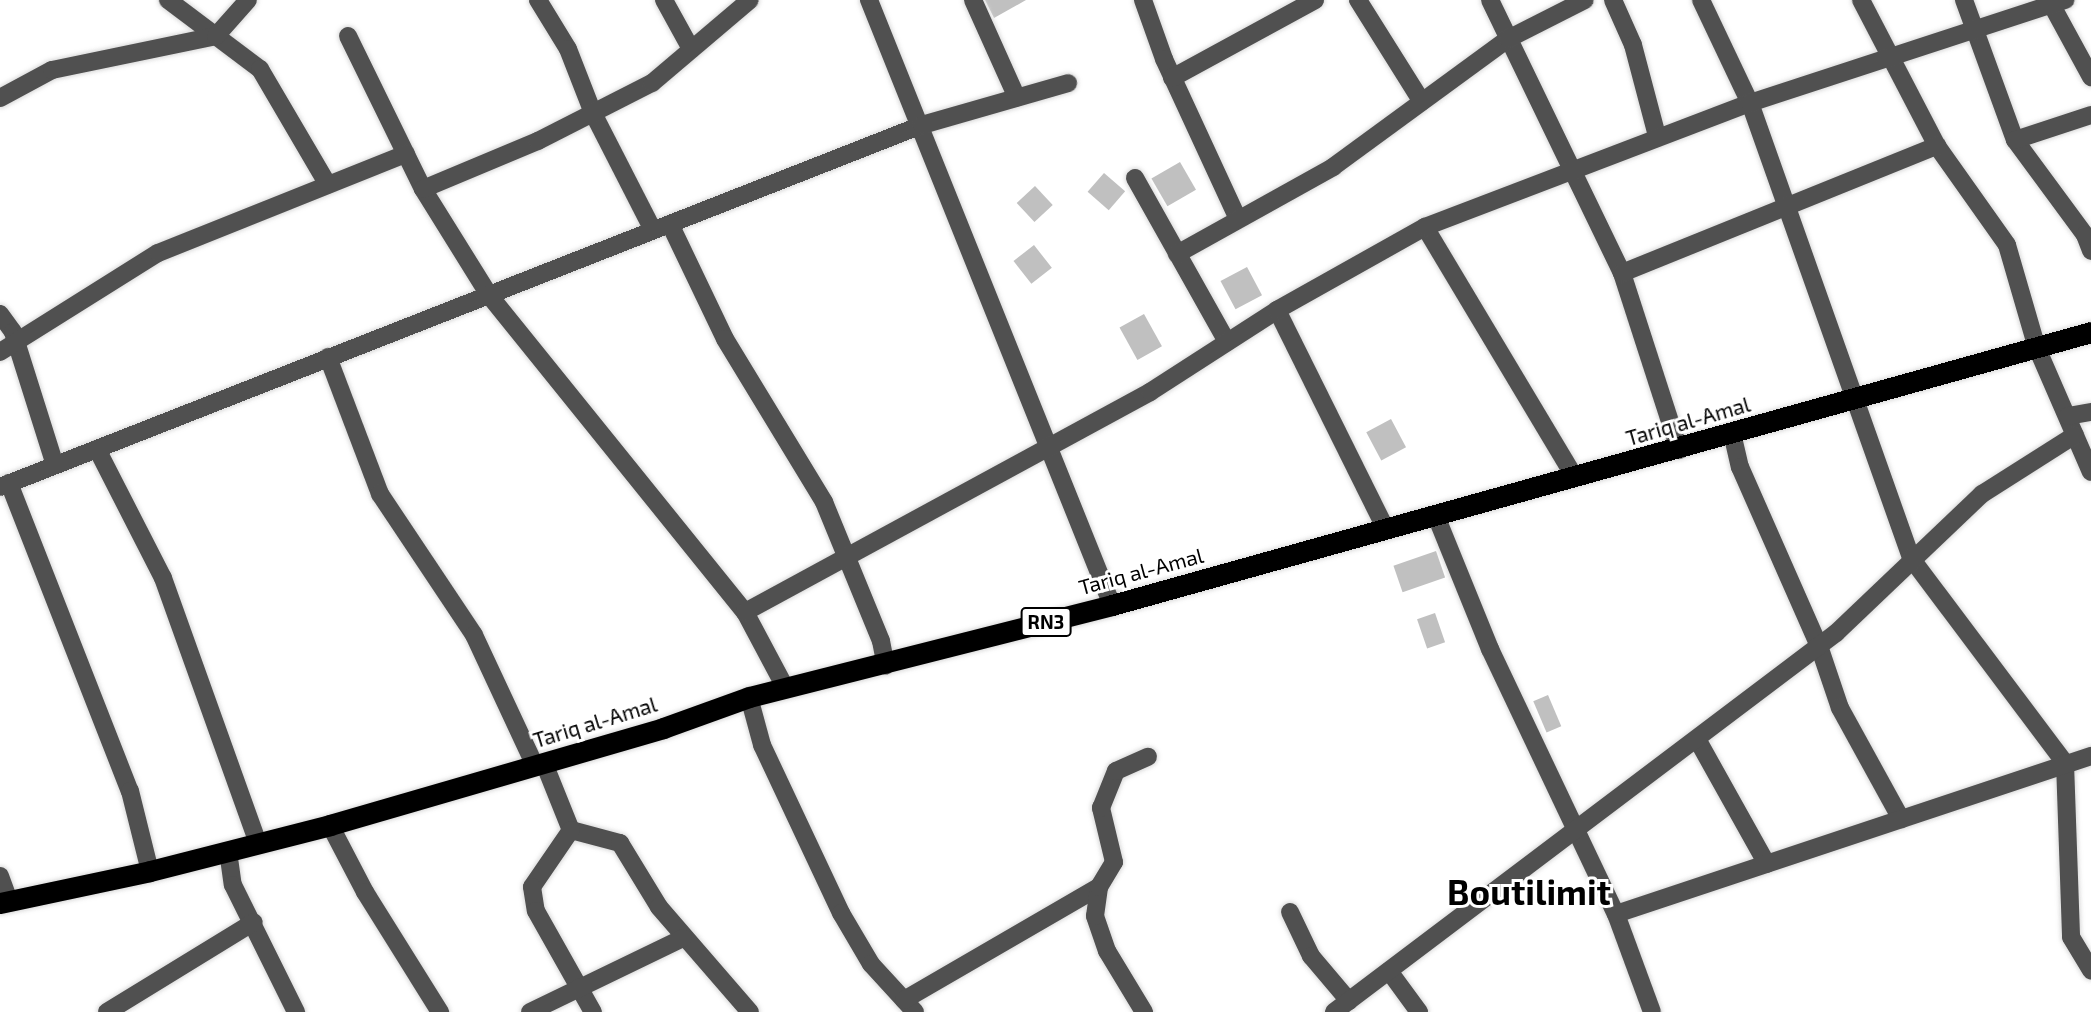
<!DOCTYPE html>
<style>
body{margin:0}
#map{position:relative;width:2091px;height:1012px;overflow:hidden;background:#fff;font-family:"Exo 2",sans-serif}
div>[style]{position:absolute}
.building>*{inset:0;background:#c0c0c0;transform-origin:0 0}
.roads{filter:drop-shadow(0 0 2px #dbdbdb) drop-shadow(0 0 2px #dbdbdb)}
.minor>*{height:18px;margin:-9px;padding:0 9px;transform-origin:9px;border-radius:9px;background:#505050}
.highway>*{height:21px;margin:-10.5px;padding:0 10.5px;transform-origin:10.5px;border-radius:10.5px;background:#000}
span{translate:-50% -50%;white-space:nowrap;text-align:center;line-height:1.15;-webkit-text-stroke:6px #fff;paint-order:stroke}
.shield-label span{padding:2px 5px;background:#fff;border:2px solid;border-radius:5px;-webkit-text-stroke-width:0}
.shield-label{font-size:19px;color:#000;font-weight:700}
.street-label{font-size:21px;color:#000}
.town-label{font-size:35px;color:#000;font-weight:700}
</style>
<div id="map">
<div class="building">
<div style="clip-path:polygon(985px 0,1026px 0,994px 18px)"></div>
<div style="left:1180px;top:162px;width:32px;height:33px;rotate:60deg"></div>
<div style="left:1104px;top:173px;width:28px;height:25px;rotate:41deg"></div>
<div style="left:1035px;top:186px;width:26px;height:25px;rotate:47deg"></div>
<div style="left:1034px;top:245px;width:29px;height:26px;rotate:52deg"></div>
<div style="left:1247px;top:267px;width:32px;height:30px;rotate:62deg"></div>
<div style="left:1144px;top:314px;width:37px;height:28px;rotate:61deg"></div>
<div style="left:1391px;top:419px;width:32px;height:28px;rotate:62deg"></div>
<div style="left:1436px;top:551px;width:28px;height:45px;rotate:71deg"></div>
<div style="left:1435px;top:613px;width:31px;height:19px;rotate:71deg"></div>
<div style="left:1548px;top:695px;width:34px;height:16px;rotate:67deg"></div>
</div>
<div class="roads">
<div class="minor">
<div style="left:168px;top:0;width:115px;rotate:36.9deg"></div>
<div style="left:260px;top:69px;width:134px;rotate:59.6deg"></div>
<div style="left:538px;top:0;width:57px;rotate:58.5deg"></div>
<div style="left:568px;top:49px;width:69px;rotate:68.7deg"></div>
<div style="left:593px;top:113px;width:131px;rotate:62.9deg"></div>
<div style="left:664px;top:0;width:56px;rotate:61.1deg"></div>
<div style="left:869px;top:0;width:652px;rotate:68.12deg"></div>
<div style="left:973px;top:0;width:107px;rotate:65.8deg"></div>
<div style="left:1143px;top:0;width:63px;rotate:70.4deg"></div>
<div style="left:1164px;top:59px;width:176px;rotate:65.2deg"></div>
<div style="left:1358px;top:0;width:120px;rotate:57.9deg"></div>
<div style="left:1490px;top:0;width:303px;rotate:64.2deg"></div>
<div style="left:1622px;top:273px;width:186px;rotate:72.1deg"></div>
<div style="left:1613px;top:0;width:49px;rotate:66deg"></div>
<div style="left:1633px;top:45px;width:94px;rotate:75.2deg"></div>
<div style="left:1701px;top:0;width:114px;rotate:64.6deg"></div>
<div style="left:1750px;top:103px;width:483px;rotate:70.5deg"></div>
<div style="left:1911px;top:558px;width:256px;rotate:53.1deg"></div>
<div style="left:2065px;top:763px;width:174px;rotate:88deg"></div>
<div style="left:2071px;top:937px;width:39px;rotate:59deg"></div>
<div style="left:1861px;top:0;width:165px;rotate:62.5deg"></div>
<div style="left:1937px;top:146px;width:121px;rotate:54.7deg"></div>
<div style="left:2007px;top:245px;width:107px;rotate:73.8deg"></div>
<div style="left:2037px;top:348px;width:135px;rotate:66.5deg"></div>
<div style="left:1964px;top:0;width:149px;rotate:70deg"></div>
<div style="left:2015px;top:140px;width:118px;rotate:53.6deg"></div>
<div style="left:2085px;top:235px;width:17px;rotate:69deg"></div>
<div style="left:2049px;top:0;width:88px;rotate:61.4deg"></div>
<div style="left:348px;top:36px;width:170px;rotate:63.9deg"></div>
<div style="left:423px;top:189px;width:125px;rotate:58.1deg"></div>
<div style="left:489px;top:295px;width:407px;rotate:51.1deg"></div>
<div style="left:745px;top:612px;width:87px;rotate:62deg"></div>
<div style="left:1172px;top:78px;width:163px;rotate:-28.6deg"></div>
<div style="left:0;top:98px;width:59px;rotate:-28.3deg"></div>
<div style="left:52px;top:70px;width:167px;rotate:-11.7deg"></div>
<div style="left:216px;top:36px;width:48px;rotate:-48.4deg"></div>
<div style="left:2015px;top:140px;width:80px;rotate:-18.2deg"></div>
<div style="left:1135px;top:178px;width:188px;rotate:60.7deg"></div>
<div style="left:423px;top:189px;width:125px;rotate:-22.7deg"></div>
<div style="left:538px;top:141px;width:128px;rotate:-27deg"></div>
<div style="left:652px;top:83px;width:128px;rotate:-40.3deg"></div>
<div style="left:670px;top:224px;width:127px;rotate:64.4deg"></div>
<div style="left:725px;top:339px;width:191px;rotate:58.7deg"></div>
<div style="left:824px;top:502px;width:150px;rotate:67.7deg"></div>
<div style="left:881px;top:641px;width:25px;rotate:79deg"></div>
<div style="left:1425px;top:227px;width:292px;rotate:59.1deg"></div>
<div style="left:1177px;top:254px;width:179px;rotate:-29.1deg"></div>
<div style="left:1333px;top:167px;width:217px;rotate:-36.2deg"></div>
<div style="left:1508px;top:39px;width:86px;rotate:-26.9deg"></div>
<div style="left:1622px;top:273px;width:340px;rotate:-22deg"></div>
<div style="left:1277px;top:310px;width:243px;rotate:63.6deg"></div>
<div style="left:0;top:314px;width:22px;rotate:54deg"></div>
<div style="left:13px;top:332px;width:139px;rotate:72.5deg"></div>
<div style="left:0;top:352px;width:186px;rotate:-32.1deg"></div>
<div style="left:158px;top:253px;width:267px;rotate:-21.8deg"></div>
<div style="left:328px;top:357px;width:147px;rotate:69.2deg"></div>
<div style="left:380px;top:494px;width:169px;rotate:56.3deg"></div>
<div style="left:474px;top:635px;width:145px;rotate:65deg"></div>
<div style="left:2068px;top:416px;width:23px;rotate:-10deg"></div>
<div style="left:1732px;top:433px;width:35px;rotate:77deg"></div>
<div style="left:1740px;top:467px;width:196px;rotate:66.2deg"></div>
<div style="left:1819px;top:646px;width:65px;rotate:71.3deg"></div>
<div style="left:1840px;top:708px;width:127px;rotate:61.2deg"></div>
<div style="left:97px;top:449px;width:145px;rotate:62.9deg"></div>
<div style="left:163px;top:578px;width:282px;rotate:70.3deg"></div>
<div style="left:9px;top:483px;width:331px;rotate:68.6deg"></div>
<div style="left:130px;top:791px;width:82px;rotate:76deg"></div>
<div style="left:0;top:487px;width:991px;rotate:-21.44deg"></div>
<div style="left:922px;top:125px;width:152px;rotate:-16deg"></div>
<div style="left:1436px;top:516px;width:144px;rotate:67.9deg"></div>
<div style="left:1490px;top:649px;width:293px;rotate:64.6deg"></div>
<div style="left:1616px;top:914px;width:104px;rotate:69.8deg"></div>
<div style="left:745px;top:612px;width:461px;rotate:-28.5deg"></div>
<div style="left:1150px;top:392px;width:151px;rotate:-32.8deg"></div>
<div style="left:1277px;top:310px;width:170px;rotate:-29.3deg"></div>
<div style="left:1425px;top:227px;width:348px;rotate:-20.9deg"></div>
<div style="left:1750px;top:103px;width:332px;rotate:-18.1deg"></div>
<div style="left:749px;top:697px;width:50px;rotate:74.8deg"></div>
<div style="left:762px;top:745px;width:186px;rotate:64.8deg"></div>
<div style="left:841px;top:913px;width:59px;rotate:59.5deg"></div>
<div style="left:871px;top:964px;width:65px;rotate:47.5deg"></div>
<div style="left:1697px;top:739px;width:143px;rotate:60.8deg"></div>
<div style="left:544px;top:763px;width:72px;rotate:68.1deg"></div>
<div style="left:330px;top:825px;width:76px;rotate:62.4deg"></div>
<div style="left:365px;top:892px;width:142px;rotate:58deg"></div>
<div style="left:571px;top:830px;width:51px;rotate:14.9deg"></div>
<div style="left:620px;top:843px;width:75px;rotate:58.6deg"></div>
<div style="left:659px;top:907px;width:139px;rotate:49.1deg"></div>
<div style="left:571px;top:830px;width:69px;rotate:124.4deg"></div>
<div style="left:532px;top:887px;width:24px;rotate:81deg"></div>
<div style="left:536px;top:911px;width:116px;rotate:60.6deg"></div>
<div style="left:228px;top:851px;width:34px;rotate:82deg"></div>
<div style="left:233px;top:885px;width:142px;rotate:63.6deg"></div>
<div style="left:0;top:876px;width:27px;rotate:70deg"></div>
<div style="left:1290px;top:912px;width:49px;rotate:64.5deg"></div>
<div style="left:1311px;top:956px;width:59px;rotate:49.8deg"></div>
<div style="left:1616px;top:914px;width:501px;rotate:-18.4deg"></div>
<div style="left:1389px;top:971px;width:51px;rotate:53.8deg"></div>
<div style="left:904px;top:1000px;width:225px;rotate:-30.1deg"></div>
<div style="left:107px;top:1012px;width:172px;rotate:-31.5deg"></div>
<div style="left:530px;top:1012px;width:170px;rotate:-25.8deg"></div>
<div style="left:1144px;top:1012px;width:71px;rotate:-121.2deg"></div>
<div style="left:1107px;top:951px;width:37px;rotate:-109deg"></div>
<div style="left:1095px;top:916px;width:29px;rotate:-82deg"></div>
<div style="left:1099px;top:887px;width:29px;rotate:-59deg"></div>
<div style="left:1114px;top:862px;width:56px;rotate:-103.5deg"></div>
<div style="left:1101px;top:808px;width:40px;rotate:-68deg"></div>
<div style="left:1116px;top:771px;width:35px;rotate:-24deg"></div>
<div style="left:1334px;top:1012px;width:629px;rotate:-37.05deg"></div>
<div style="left:1836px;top:633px;width:202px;rotate:-43.6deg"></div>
<div style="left:1982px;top:494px;width:110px;rotate:-32.4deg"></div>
</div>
<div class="highway">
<div style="left:0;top:903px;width:153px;rotate:-12deg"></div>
<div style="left:150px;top:871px;width:186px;rotate:-14.3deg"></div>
<div style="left:330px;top:825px;width:347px;rotate:-16.2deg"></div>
<div style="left:663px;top:728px;width:91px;rotate:-19.8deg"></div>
<div style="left:749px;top:697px;width:374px;rotate:-14.2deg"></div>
<div style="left:1112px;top:605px;width:1016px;rotate:-15.58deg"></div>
</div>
</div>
<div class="shield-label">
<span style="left:1046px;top:622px">RN3</span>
</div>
<div class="street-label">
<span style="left:1688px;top:421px;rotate:-16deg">Tariq al-Amal</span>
<span style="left:1141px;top:571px;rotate:-15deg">Tariq al-Amal</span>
<span style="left:595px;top:722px;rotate:-17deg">Tariq al-Amal</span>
</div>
<div class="town-label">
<span style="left:1529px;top:891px">Boutilimit</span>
</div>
</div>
